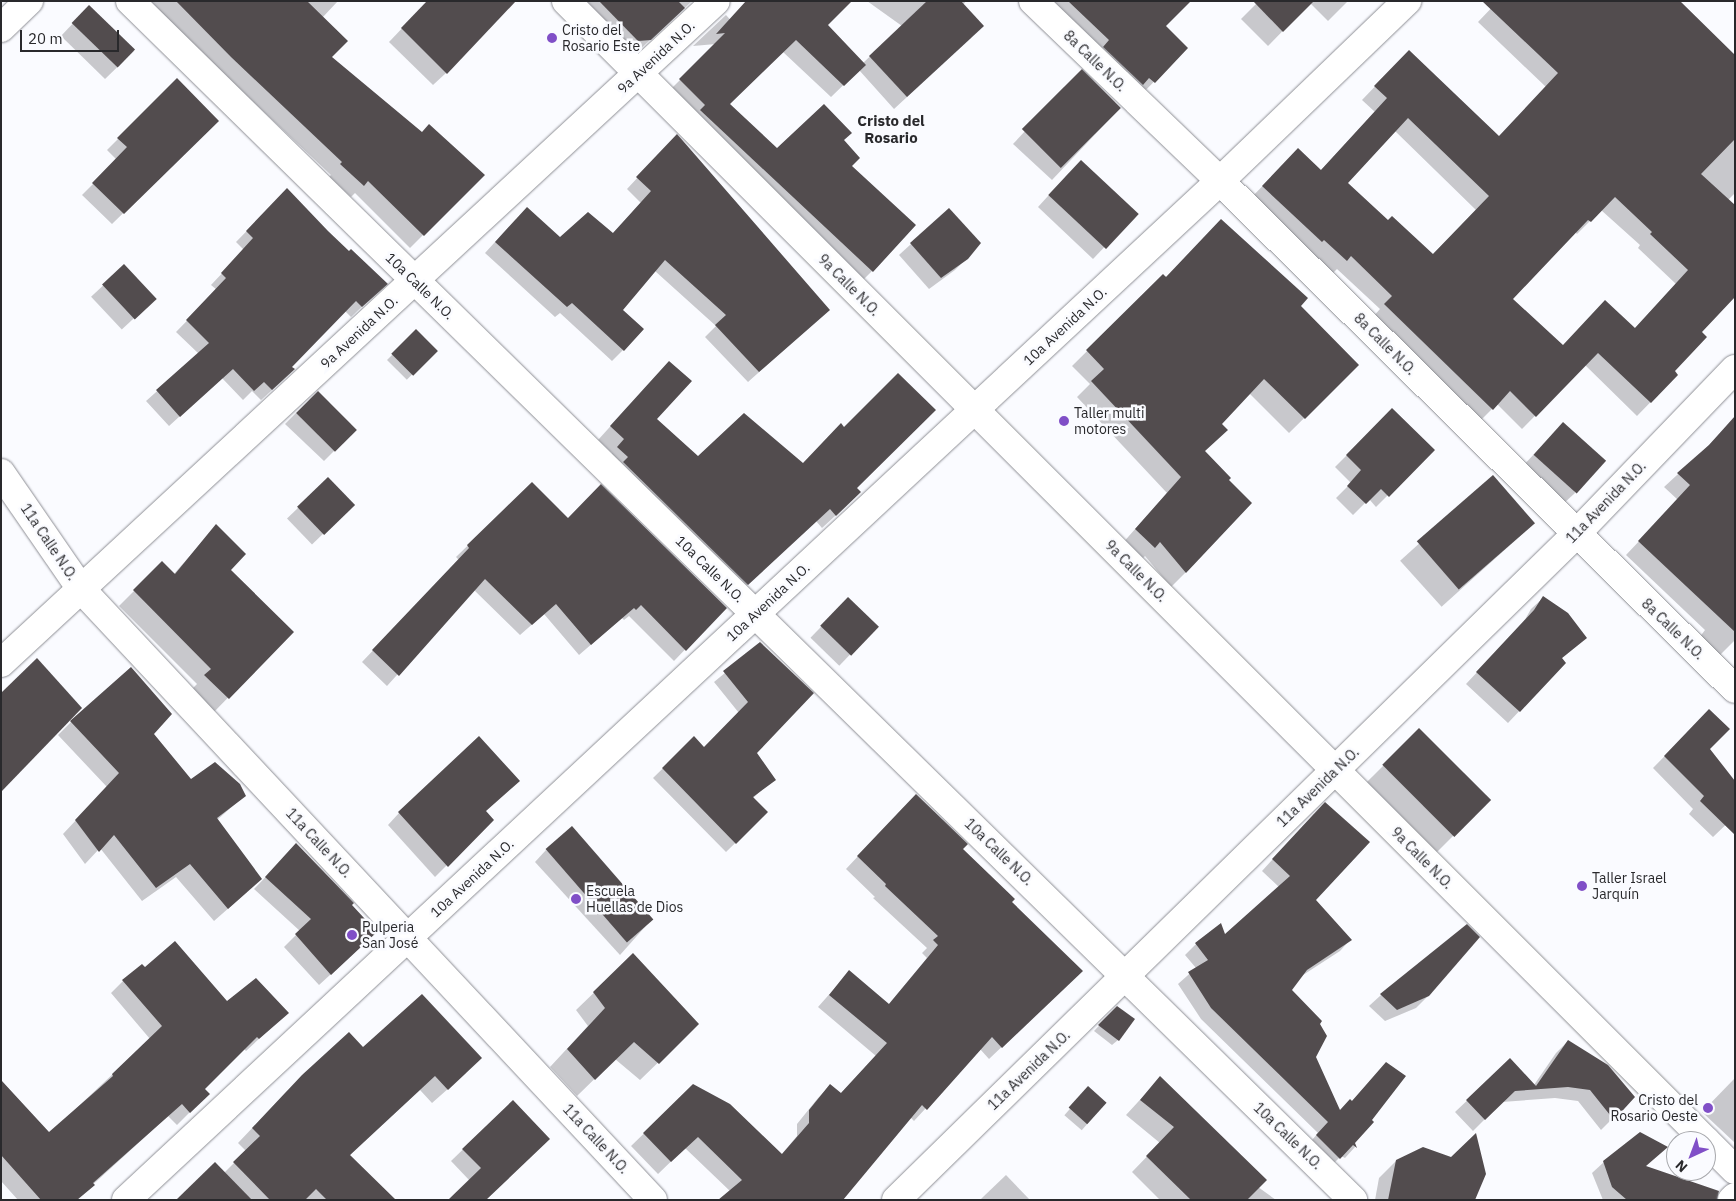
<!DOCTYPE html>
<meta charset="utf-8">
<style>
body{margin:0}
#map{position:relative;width:1736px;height:1201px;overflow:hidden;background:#fafbff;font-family:"IBM Plex Sans",sans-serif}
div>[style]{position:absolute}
.shadow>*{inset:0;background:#0003;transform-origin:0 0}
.building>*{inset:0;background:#524c4e;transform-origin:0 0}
.roads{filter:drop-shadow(0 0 1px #8e8f95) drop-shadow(0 0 1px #8e8f95)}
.minor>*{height:28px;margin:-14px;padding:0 14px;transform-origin:14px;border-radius:14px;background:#fff}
.tertiary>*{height:28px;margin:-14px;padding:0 14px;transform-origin:14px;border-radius:14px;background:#fff}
.dots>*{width:14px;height:14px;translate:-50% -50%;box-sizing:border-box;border:2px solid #fafbff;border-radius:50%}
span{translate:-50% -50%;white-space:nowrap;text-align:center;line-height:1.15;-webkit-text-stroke:5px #fafbff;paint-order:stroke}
.poi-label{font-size:14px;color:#29292c}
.left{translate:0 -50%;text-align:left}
.right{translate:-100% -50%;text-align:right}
.street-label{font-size:14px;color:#29292c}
.neighbourhood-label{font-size:15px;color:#29292c;font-weight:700}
.frame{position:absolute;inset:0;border:2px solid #29292c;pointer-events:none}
.north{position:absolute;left:1666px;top:1131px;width:50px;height:50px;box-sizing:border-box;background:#fafbff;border:1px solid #a6a7ab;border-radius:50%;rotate:223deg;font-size:14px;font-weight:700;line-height:20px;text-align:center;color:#29292c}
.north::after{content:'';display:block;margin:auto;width:18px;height:22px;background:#804fc7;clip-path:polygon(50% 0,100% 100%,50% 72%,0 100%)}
.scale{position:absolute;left:20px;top:30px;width:99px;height:22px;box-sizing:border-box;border:2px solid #29292c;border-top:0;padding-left:6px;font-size:15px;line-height:18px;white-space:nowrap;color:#29292c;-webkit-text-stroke:4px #fafbff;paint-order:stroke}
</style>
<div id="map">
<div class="shadow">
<div style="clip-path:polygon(150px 1px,338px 1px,322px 18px,330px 57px,422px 133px,483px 175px,410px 248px,355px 193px,351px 197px,329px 177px,331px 175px,218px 69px)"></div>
<div style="clip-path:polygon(428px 1px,446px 73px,433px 85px,389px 42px)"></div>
<div style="clip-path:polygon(574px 1px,692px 1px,637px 52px,625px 53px)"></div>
<div style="clip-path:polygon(867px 1px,966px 1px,963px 5px,971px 38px,894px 109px,859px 70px,831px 97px,783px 52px,728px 104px,777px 150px,843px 140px,851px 166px,872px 271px,860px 283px,668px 92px,716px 44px,693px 46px,726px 15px,736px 26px,826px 25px,863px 63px,902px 26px)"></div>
<div style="clip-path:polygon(1038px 1px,1189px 1px,1164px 26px,1187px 48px,1139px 97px)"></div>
<div style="clip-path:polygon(1259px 1px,1348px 1px,1328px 21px,1310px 3px,1268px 46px,1241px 19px)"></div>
<div style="clip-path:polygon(evenodd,1498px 1px,1682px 1px,1680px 3px,1735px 57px,1735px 193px,1728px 200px,1700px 332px,1673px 371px,1677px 375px,1637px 416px,1585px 365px,1522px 429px,1497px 404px,1479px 422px,1372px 318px,1380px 309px,1337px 269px,1333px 273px,1249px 200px,1285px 163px,1320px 171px,1375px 112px,1362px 100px,1409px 51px,1499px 137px,1546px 87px,1478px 22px,1498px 1px,1395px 131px,1476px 210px,1432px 255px,1388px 222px,1347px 183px,1395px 131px,1498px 1px,1601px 210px,1640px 245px,1638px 248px,1676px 284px,1634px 329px,1562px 346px,1512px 299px,1575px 232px,1577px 234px,1601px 210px)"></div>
<div style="clip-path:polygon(77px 19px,134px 51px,105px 79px,61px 36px)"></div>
<div style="clip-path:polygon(177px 80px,218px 121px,112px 224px,82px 195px,117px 160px,107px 150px)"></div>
<div style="clip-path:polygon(1070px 83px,1120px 108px,1052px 180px,1013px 144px)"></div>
<div style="clip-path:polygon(666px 147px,829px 310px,748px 382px,705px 337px,716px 326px,655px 271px,621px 310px,643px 330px,612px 361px,560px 313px,555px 317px,485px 253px,516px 219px,560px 238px,612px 234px,641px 203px,627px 189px)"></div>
<div style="clip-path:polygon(1069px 173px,1136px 214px,1093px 259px,1038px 207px)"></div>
<div style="clip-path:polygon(287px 190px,375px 294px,351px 317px,345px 311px,290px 367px,283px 380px,261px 400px,252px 391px,243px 400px,222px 378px,169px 426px,146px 401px,199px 354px,176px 332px,217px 290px,211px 285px,244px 250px,236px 242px)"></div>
<div style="clip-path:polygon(911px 244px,967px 258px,955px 270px,929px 289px,899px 255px)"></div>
<div style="left:124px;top:266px;width:45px;height:45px;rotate:47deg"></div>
<div style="clip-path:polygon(1163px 276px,1299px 306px,1358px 365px,1289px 433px,1249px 393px,1220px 424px,1204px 451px,1186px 572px,1171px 587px,1145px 556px,1139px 562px,1121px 545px,1167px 493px,1077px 397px,1090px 384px,1072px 366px)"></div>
<div style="left:416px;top:331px;width:28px;height:41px;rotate:45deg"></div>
<div style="clip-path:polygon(656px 376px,655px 419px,698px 458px,803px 464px,847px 505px,822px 528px,816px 521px,734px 597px,605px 461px,612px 453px,598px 440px)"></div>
<div style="clip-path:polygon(1392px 410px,1433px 450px,1376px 507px,1369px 499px,1353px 515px,1336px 498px,1351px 483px,1335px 467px)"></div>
<div style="clip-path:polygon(296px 413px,355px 430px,324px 461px,285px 424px)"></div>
<div style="clip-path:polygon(1734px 419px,1735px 640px,1720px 655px,1699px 638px,1705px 630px,1626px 555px,1678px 500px,1664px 487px,1702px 452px)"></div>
<div style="clip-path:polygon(1552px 435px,1575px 493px,1563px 504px,1522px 467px)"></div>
<div style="left:1493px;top:477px;width:62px;height:125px;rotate:48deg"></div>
<div style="left:328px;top:479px;width:36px;height:57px;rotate:46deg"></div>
<div style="clip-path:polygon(532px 483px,568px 519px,725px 608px,674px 661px,629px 616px,624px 620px,622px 618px,579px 655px,544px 614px,520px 635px,474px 590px,387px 686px,362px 662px,459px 560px,456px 557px)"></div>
<div style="clip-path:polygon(216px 526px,229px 570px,292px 632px,213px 713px,190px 691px,197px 684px,119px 606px,162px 563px,173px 575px)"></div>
<div style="clip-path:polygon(1543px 598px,1586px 638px,1561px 659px,1565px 663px,1508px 723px,1466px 684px,1523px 623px,1531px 609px)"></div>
<div style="left:848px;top:599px;width:40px;height:54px;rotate:44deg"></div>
<div style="clip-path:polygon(760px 644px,755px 753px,774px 779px,753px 798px,767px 812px,726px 852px,653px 778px,694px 738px,704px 749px,739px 713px,714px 682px)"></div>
<div style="clip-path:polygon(1709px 711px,1708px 749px,1735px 816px,1713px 837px,1689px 814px,1693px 809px,1653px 768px)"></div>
<div style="clip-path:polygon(71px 722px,152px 734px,190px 781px,244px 796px,217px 820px,247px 892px,214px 921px,176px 877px,142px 901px,100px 848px,85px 864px,63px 834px,107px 787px,58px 735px)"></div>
<div style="left:1419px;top:730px;width:99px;height:75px;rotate:45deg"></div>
<div style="clip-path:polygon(904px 807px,962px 849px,1010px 902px,1069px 983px,989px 1059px,980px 1049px,914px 1121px,910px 1117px,731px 1192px,685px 1148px,658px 1174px,631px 1146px,693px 1086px,781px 1155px,797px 1136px,797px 1124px,818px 1098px,830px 1086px,840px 1094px,876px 1056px,818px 1007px,849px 972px,888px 1005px,927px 958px,922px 953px,927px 948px,873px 898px,875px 897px,846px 869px)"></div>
<div style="clip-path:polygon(485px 812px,492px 820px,435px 877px,388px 825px,399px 813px)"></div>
<div style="clip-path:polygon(1314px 814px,1314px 900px,1350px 940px,1340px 951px,1300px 977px,1290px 990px,1315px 1057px,1339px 1111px,1351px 1102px,1386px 1064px,1353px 1143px,1355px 1147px,1345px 1158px,1341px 1156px,1330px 1167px,1307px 1146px,1318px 1133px,1201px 1019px,1178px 984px,1196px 968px,1185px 955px,1196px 944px,1225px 936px,1279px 887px,1262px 871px)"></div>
<div style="clip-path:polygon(546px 850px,652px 919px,620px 955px,535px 862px)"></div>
<div style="clip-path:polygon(285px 857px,350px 905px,364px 944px,319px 985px,284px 947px,300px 931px,254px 889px)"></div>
<div style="clip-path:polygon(633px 955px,698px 1024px,640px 1080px,615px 1059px,577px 1096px,550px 1067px,588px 1026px,576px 1010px)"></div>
<div style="clip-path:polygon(145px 969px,226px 1002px,287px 1013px,246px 1051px,244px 1049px,203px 1089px,208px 1094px,177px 1125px,168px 1116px,76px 1200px,18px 1200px,1px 1181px,1px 1080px,49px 1134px,150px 1039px,111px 993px,123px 981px)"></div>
<div style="clip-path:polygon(1381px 995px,1428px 996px,1416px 1008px,1385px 1021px,1369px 1006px)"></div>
<div style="clip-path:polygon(1117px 1007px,1118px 1040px,1112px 1045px,1094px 1031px)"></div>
<div style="clip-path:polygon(1568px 1041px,1634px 1097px,1601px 1130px,1578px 1101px,1555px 1098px,1502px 1102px,1473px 1131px,1455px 1112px,1510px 1060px,1534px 1085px,1556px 1053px)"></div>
<div style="clip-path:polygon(363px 1049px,466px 1073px,432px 1103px,420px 1090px,349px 1156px,374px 1200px,177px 1200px,224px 1173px,246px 1151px,238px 1143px,287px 1091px)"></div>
<div style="clip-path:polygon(1160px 1078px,1258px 1187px,1276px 1200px,1160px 1200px,1132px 1172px,1160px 1143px,1126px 1115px)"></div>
<div style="clip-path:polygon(1735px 1078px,1735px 1143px,1702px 1112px)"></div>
<div style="left:1088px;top:1088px;width:23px;height:36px;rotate:41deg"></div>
<div style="clip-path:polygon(513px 1101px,549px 1139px,470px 1181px,451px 1161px)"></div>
<div style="clip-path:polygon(1396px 1161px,1474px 1200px,1375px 1200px,1379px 1178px)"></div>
<div style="clip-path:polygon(1604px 1162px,1645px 1167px,1690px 1200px,1603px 1200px,1592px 1173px)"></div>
<div style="clip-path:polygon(1006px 1175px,1030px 1200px,980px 1200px,983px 1197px)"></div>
</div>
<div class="building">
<div style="clip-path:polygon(176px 1px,307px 1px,348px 41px,332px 57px,422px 132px,429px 124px,485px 175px,424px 236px,368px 181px,364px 186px,340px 164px,342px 162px,231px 57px)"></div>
<div style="clip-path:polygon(427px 1px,516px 1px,447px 74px,401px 28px)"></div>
<div style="clip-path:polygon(599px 1px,678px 1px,685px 8px,651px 40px,638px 41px)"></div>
<div style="clip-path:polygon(746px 1px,852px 1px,828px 25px,866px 65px,844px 86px,796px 40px,730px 104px,777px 148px,824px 104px,852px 133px,844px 140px,860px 158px,852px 166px,916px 225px,873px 272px,700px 110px,705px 105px,679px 79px,725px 33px,716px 34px)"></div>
<div style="clip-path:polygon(927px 1px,961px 1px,984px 26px,907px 97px,869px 56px)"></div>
<div style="clip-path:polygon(1068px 1px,1191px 1px,1166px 26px,1188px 48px,1155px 83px,1149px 78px,1143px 85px,1103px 47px,1109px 40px)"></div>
<div style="clip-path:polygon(1253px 1px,1314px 1px,1283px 32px)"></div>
<div style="clip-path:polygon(evenodd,1482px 1px,1680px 1px,1735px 55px,1735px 139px,1701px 174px,1735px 205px,1735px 297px,1702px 332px,1707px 337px,1675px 371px,1678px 375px,1651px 403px,1598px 353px,1536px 417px,1510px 391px,1493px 410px,1384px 304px,1392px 296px,1351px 256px,1347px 261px,1324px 240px,1322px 242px,1262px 186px,1298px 148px,1321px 170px,1387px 98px,1374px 86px,1409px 50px,1499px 136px,1558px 73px,1482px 1px,1408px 118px,1489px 196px,1433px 254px,1392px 216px,1388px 220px,1348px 183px,1408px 118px,1482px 1px,1615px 197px,1652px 232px,1650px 234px,1688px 270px,1635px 328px,1605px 300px,1563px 345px,1513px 299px,1588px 220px,1591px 222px,1615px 197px)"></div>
<div style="left:89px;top:5px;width:64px;height:25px;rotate:44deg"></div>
<div style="left:1082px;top:69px;width:55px;height:85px;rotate:45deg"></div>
<div style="clip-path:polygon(177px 78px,219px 121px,124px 214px,92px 183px,127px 147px,117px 138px)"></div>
<div style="clip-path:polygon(677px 134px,830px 310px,759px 372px,715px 325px,726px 315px,665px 260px,623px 310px,644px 329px,624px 351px,572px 303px,567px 307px,495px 242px,527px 207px,560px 237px,588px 212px,613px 233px,651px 191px,636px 177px)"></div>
<div style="left:1081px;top:160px;width:79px;height:48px;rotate:43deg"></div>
<div style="clip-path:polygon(287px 188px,328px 231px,349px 251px,351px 249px,388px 284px,362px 307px,356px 301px,292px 367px,295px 369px,272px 390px,264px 382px,254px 391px,233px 369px,180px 417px,156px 390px,209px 343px,186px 320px,226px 278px,221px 273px,253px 238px,246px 231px)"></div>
<div style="clip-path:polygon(949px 208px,981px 243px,968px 259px,941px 278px,910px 243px)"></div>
<div style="clip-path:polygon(1221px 219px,1308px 298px,1301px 306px,1359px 365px,1305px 419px,1264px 379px,1222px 424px,1228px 430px,1205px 451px,1231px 478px,1229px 480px,1252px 503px,1186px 573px,1160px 542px,1155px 548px,1135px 529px,1181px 477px,1091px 381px,1104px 369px,1086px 350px,1163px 274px,1166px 277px)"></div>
<div style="left:124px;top:264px;width:48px;height:30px;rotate:47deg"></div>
<div style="left:416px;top:329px;width:31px;height:35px;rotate:45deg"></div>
<div style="clip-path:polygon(669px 361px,692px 381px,657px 419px,698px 456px,744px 413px,803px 463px,841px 423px,844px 427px,898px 373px,936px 410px,857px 488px,861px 492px,836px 516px,830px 509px,748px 585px,623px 462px,628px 457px,617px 447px,624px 439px,610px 426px)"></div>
<div style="left:318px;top:391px;width:55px;height:31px;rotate:45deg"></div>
<div style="clip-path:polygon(1392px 408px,1435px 450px,1389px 497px,1381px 489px,1366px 504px,1347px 486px,1361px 470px,1346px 455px)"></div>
<div style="clip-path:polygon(1735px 416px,1735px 632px,1638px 541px,1690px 485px,1677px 473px,1709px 445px)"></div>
<div style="left:1563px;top:422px;width:58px;height:44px;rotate:42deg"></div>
<div style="left:1493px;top:475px;width:64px;height:101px;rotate:49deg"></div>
<div style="left:328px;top:477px;width:39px;height:43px;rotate:46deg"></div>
<div style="clip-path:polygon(532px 482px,568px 518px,601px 484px,727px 608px,686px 651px,641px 605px,636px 610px,634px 608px,591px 645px,556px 604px,532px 625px,485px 579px,399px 676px,372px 650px,469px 548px,467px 545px)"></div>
<div style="clip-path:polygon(216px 524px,246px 554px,231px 570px,294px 632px,229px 699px,204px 675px,211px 669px,133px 590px,162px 561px,175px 574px)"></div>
<div style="clip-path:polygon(1543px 596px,1568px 613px,1587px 638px,1562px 658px,1566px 663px,1520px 712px,1476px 672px,1534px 610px)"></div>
<div style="left:848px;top:597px;width:43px;height:40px;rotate:44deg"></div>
<div style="clip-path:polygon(760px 642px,814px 693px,757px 753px,776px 780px,753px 797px,768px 812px,736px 844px,662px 768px,694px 736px,704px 747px,748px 702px,723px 671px)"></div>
<div style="clip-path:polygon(37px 658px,82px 708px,1px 792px,1px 693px)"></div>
<div style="clip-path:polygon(131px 667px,172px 714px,154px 734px,191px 779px,215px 762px,240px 784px,246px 796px,217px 818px,262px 879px,228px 909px,190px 864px,156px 888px,114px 835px,99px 852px,75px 820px,119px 773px,70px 721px)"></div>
<div style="clip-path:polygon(1709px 709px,1730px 729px,1710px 749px,1735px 781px,1735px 835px,1700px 801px,1704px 796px,1664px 756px)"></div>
<div style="left:1419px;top:728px;width:102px;height:52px;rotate:45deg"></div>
<div style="clip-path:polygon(479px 736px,520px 781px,486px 811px,494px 820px,448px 867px,398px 812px)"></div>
<div style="clip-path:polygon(916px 794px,968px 844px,963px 849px,1015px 899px,1012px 902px,1083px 971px,1002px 1048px,992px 1037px,927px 1110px,922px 1105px,843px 1200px,718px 1200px,742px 1180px,698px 1137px,671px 1162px,643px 1133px,693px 1084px,730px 1104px,782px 1154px,809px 1123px,809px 1110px,830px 1084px,841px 1093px,887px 1043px,829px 995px,849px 970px,889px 1004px,938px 945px,933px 940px,938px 936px,885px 886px,886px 884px,857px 856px)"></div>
<div style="clip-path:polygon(1325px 802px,1370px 842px,1316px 900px,1352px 940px,1307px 970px,1292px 990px,1322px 1021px,1320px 1024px,1327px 1036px,1316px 1057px,1340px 1110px,1350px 1099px,1352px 1101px,1386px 1062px,1406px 1076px,1372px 1120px,1374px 1122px,1355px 1143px,1357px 1148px,1353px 1145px,1340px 1159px,1316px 1135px,1328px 1122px,1211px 1008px,1188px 972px,1208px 960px,1195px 943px,1221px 923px,1225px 934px,1290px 876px,1272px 859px)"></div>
<div style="left:572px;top:826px;width:124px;height:35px;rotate:49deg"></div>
<div style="clip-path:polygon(296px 843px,354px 903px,352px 905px,377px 932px,331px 975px,295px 934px,311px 919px,265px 877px)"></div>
<div style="clip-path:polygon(1467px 924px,1480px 937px,1429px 996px,1397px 1010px,1380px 994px)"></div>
<div style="clip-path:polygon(175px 941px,227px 1001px,256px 978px,289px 1013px,259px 1039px,257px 1037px,205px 1089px,210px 1094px,190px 1113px,182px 1104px,93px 1183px,95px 1185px,77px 1200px,41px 1200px,1px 1155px,1px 1080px,49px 1132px,113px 1076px,112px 1074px,162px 1026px,122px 980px,142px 964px,145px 967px)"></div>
<div style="clip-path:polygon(633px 953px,699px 1024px,659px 1064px,634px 1042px,595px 1080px,567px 1049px,605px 1008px,593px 992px)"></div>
<div style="clip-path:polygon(422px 994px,482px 1058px,448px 1090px,435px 1076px,350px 1155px,396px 1200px,327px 1200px,316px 1189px,305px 1200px,270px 1200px,233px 1162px,260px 1136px,252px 1128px,302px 1075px,349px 1032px,363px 1047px)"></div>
<div style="clip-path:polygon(1117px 1006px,1135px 1019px,1119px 1041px,1098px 1025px)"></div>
<div style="clip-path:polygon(1568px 1040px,1608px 1065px,1635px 1097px,1614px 1120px,1590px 1090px,1568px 1087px,1515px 1091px,1485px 1120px,1466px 1100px,1510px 1058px,1536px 1086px)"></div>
<div style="clip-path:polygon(1160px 1076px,1267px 1180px,1247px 1200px,1191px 1200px,1146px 1156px,1174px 1127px,1140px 1100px)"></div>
<div style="left:1088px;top:1086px;width:25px;height:29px;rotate:42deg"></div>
<div style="clip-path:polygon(513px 1100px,550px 1139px,486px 1200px,448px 1200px,481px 1168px,462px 1149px)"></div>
<div style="clip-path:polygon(1640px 1132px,1668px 1147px,1646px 1166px,1719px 1191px,1717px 1200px,1627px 1200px,1612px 1187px,1603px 1161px)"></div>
<div style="clip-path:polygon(1476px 1133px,1486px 1174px,1475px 1200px,1388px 1200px,1396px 1160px,1423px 1147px,1451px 1157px)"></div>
<div style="clip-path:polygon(215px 1162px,252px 1200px,176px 1200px)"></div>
</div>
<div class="roads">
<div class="minor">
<div style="left:130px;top:1px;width:1713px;rotate:44.43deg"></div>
<div style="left:1033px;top:1px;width:260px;rotate:43.9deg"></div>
<div style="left:1220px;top:181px;width:723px;rotate:44.61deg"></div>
<div style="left:1px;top:28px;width:39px;rotate:-44deg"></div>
<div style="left:1px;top:473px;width:141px;rotate:55.4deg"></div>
<div style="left:81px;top:589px;width:837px;rotate:46.89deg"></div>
<div style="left:1px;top:663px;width:974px;rotate:-42.8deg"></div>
<div style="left:126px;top:1200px;width:1495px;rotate:-42.97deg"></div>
<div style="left:1220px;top:181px;width:260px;rotate:-43.9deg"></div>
<div style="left:896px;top:1200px;width:952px;rotate:-44.4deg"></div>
<div style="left:1576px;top:534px;width:229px;rotate:-46.1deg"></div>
<div style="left:1732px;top:1200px;width:4px;rotate:-45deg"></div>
</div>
<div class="tertiary">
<div style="left:566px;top:1px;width:1612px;rotate:45deg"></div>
<div style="left:1706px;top:1141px;width:41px;rotate:45deg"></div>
</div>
</div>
<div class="dots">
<div style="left:552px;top:38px;background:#804fc7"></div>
<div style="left:1064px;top:421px;background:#804fc7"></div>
<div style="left:1582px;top:886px;background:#804fc7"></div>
<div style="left:576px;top:899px;background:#804fc7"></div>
<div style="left:352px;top:935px;background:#804fc7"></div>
<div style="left:1708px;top:1108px;background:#804fc7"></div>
</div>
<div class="poi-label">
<span class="left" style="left:562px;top:38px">Cristo del<br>Rosario Este</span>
<span class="left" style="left:1074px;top:421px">Taller multi<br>motores</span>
<span class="left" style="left:1592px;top:886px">Taller Israel<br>Jarquín</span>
<span class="left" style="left:586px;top:899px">Escuela<br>Huellas de Dios</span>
<span class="left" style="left:362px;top:935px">Pulperia<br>San José</span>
<span class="right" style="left:1698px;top:1108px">Cristo del<br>Rosario Oeste</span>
</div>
<div class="street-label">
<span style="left:656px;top:57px;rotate:-43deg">9a Avenida N.O.</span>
<span style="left:1095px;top:61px;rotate:44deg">8a Calle N.O.</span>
<span style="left:849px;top:285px;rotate:45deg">9a Calle N.O.</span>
<span style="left:420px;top:286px;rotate:44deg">10a Calle N.O.</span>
<span style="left:1065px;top:326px;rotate:-43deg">10a Avenida N.O.</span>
<span style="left:359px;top:332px;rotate:-43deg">9a Avenida N.O.</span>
<span style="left:1385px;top:344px;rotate:45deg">8a Calle N.O.</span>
<span style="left:1606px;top:502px;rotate:-46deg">11a Avenida N.O.</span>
<span style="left:49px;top:542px;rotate:56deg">11a Calle N.O.</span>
<span style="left:710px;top:569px;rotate:44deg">10a Calle N.O.</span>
<span style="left:1136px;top:571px;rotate:45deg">9a Calle N.O.</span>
<span style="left:768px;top:602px;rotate:-43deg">10a Avenida N.O.</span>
<span style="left:1673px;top:629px;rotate:44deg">8a Calle N.O.</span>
<span style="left:1318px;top:787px;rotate:-44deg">11a Avenida N.O.</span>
<span style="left:319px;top:843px;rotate:47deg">11a Calle N.O.</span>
<span style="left:999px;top:852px;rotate:44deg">10a Calle N.O.</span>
<span style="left:1422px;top:858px;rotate:45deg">9a Calle N.O.</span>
<span style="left:472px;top:878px;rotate:-43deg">10a Avenida N.O.</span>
<span style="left:1029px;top:1070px;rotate:-44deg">11a Avenida N.O.</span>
<span style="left:1288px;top:1136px;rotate:44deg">10a Calle N.O.</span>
<span style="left:596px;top:1139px;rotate:47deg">11a Calle N.O.</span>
</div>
<div class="neighbourhood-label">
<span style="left:891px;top:129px">Cristo del<br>Rosario</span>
</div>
<div class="frame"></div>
<div class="north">N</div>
<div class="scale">20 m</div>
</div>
